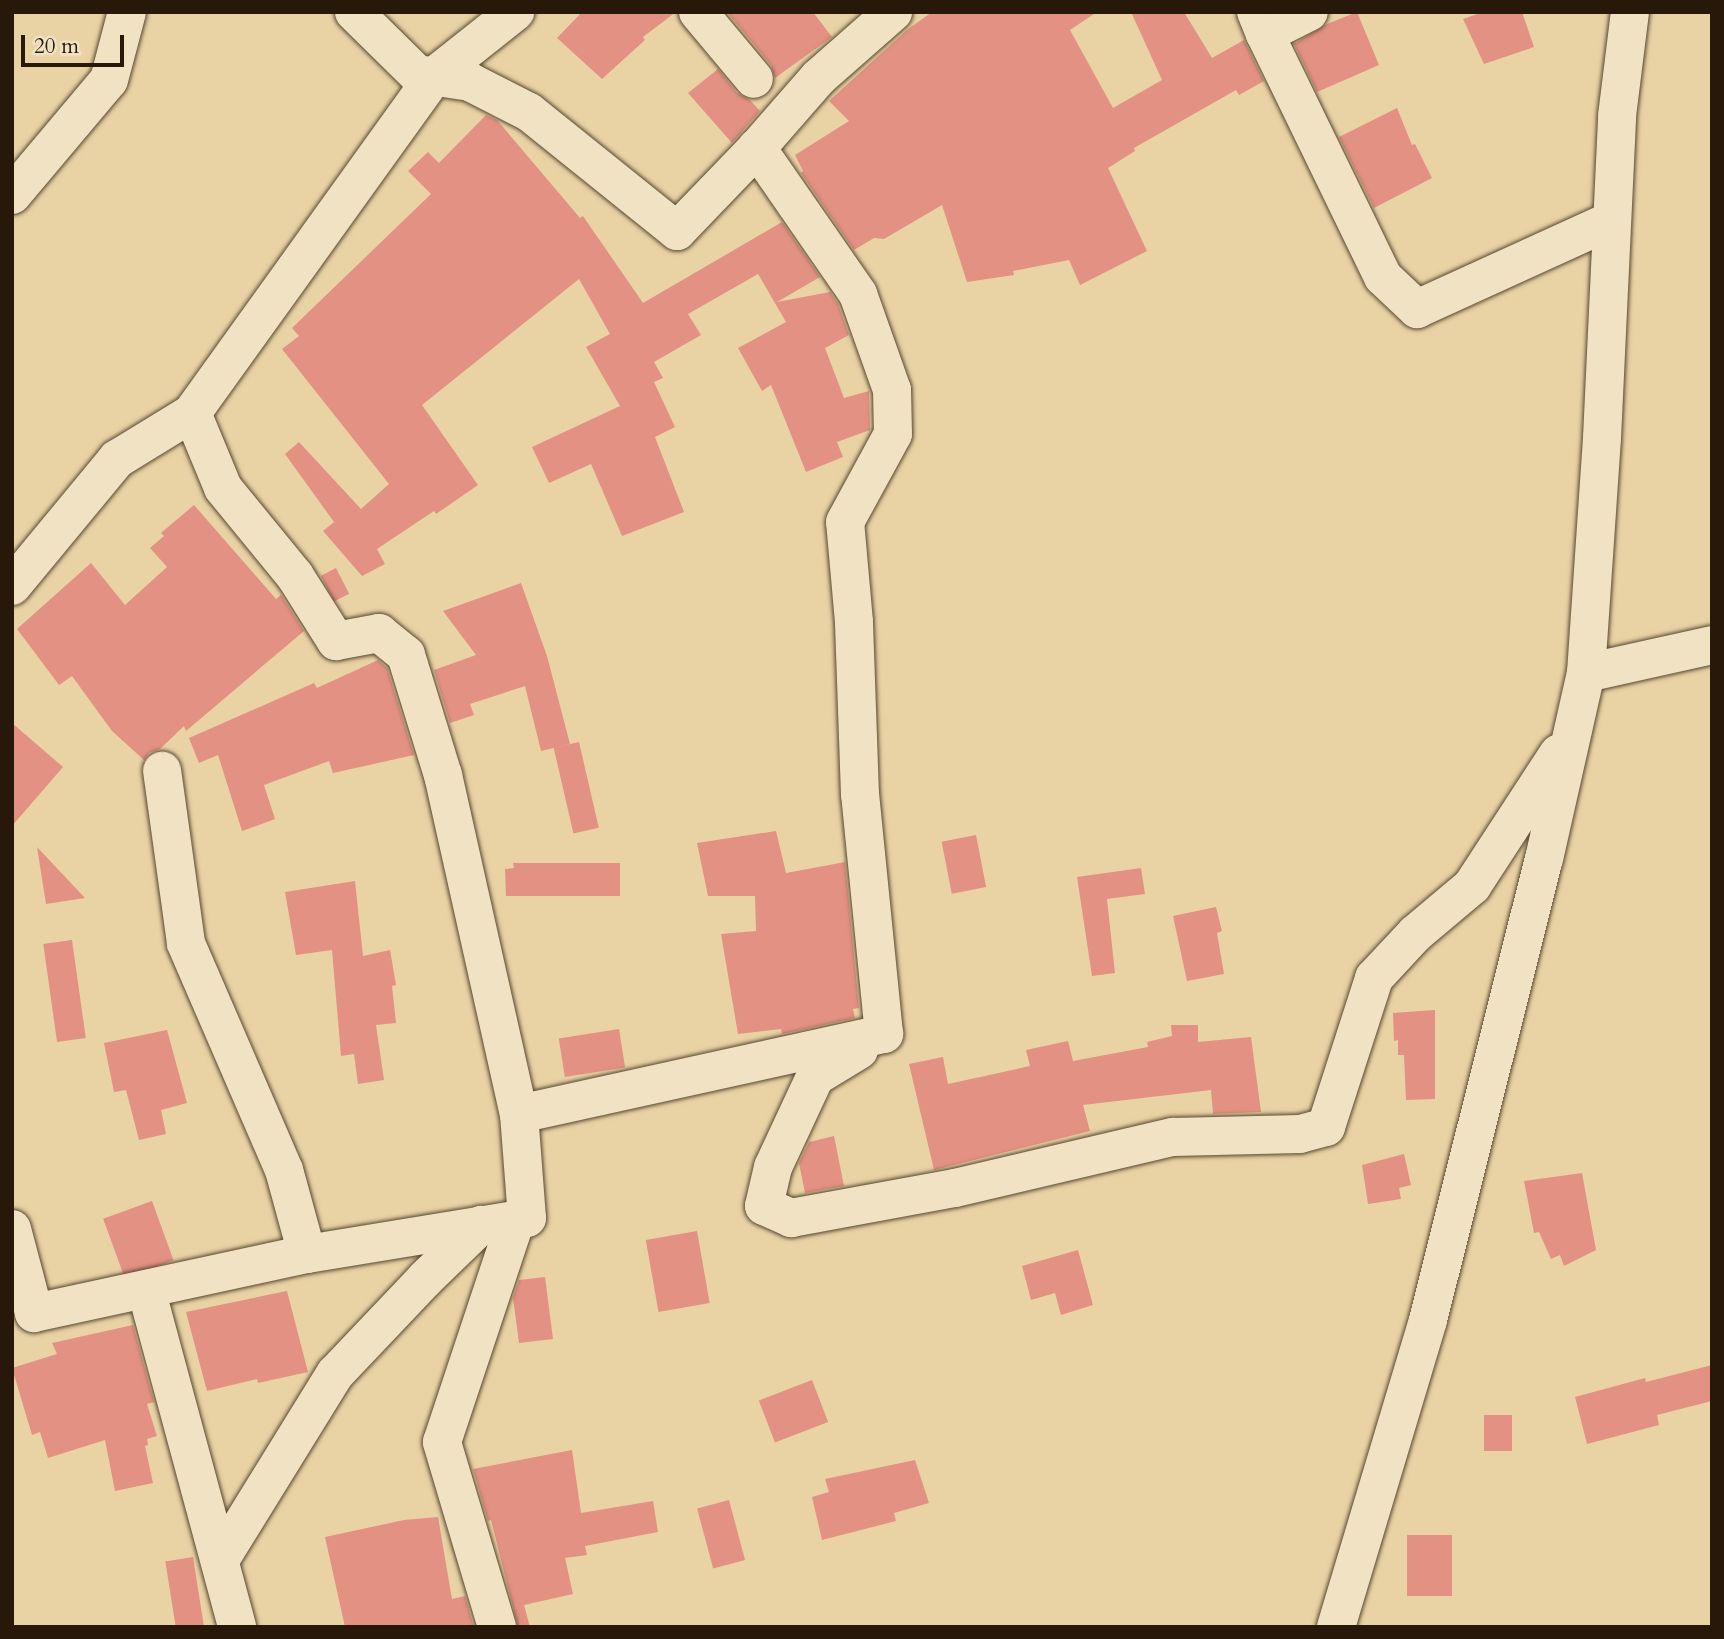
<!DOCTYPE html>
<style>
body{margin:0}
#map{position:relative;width:1724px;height:1639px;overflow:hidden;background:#e9d3a5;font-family:Cardo,serif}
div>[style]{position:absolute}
.building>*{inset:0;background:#e39183;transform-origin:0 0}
.roads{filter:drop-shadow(0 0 2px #584730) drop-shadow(0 0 2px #584730)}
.minor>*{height:38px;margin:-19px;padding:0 19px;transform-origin:19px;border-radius:19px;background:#f1e2c4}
span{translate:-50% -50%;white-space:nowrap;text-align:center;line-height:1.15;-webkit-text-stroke:7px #f1e2c4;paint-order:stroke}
.frame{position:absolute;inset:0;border:14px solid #281809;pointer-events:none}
.scale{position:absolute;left:21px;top:35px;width:103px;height:32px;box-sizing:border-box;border:4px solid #281809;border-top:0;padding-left:9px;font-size:21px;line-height:24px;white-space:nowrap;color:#281809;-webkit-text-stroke:5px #f1e2c4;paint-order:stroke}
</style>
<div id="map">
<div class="building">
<div style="clip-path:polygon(582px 12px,676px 12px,643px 37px,645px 40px,602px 79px,557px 38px)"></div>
<div style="clip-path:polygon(727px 12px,813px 12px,832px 37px,775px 78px,771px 65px)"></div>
<div style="clip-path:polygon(932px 12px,1097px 12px,1070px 30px,1113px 108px,1162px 80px,1131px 12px,1184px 12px,1212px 58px,1244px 40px,1264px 81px,1239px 95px,1236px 90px,1134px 148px,1135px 151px,1108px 168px,1147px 251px,1080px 285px,1069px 260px,1013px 271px,1014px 275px,967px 282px,942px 205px,884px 239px,874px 238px,854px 250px,801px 173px,803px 171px,795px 155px,849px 121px,829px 101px,907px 30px)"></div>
<div style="clip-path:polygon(1357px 12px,1379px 65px,1317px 92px,1294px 44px,1327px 24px)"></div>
<div style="clip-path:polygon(1483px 12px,1522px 12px,1534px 47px,1484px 64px,1463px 19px)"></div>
<div style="clip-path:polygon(718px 69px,737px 93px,750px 100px,760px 111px,732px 143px,688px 93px)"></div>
<div style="clip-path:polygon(1397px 108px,1412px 145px,1415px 144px,1432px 178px,1374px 208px,1339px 137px)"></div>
<div style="clip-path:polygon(486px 115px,497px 120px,580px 218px,583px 216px,643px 303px,782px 222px,820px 277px,777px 302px,830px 292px,838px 304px,849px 335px,825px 348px,844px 398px,869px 391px,870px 430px,837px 442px,843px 457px,806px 472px,771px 385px,762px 391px,738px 348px,786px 322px,758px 274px,688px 314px,701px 335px,654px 362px,663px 378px,654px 382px,675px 427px,655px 437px,684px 512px,622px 536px,591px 464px,549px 483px,532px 447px,620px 406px,586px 347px,610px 334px,579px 279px,422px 405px,478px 485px,436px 514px,434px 511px,377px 549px,385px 564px,362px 576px,323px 531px,334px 522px,285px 454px,299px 442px,361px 509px,389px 484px,282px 349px,299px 336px,292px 328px,431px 194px,408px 171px,428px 152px,439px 163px)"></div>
<div style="clip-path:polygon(194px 505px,276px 599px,281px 595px,304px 631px,186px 731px,184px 726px,160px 749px,149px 753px,144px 760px,112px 731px,72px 676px,59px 685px,17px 629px,91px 563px,125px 605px,167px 567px,150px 548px,164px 536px,161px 533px)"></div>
<div style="left:336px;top:568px;width:29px;height:17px;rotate:63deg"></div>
<div style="clip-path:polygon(521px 583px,547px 656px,570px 744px,541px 751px,525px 686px,470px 704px,474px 715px,450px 723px,434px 670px,476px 655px,443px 611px)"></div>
<div style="clip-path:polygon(378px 660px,387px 668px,414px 755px,333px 773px,329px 761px,264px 785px,275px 819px,242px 831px,218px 755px,199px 763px,189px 738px,314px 683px,317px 688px)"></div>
<div style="clip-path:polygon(12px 723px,63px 767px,12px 826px)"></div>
<div style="left:579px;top:742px;width:88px;height:26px;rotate:77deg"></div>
<div style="clip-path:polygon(776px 831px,786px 873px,845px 862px,859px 1008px,853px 1009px,855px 1018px,782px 1034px,781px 1029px,738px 1034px,721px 934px,756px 931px,755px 896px,708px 896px,697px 843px)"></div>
<div style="left:976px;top:835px;width:53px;height:35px;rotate:79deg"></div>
<div style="clip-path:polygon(37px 847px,85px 898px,46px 904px)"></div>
<div style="clip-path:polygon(513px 863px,620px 863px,620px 896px,506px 896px,505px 869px,514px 868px)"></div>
<div style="clip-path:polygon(1141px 868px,1145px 894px,1107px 899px,1115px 973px,1092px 976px,1077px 877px)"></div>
<div style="clip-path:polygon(355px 881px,363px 956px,390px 950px,396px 985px,392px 986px,396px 1023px,376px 1025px,384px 1080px,358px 1084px,354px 1054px,341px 1056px,332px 950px,296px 955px,285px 892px)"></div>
<div style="clip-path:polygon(1216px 907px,1222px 931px,1217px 933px,1224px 974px,1187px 981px,1173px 916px)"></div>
<div style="left:72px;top:940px;width:99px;height:29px;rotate:82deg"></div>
<div style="clip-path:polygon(1435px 1010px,1435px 1099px,1406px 1100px,1404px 1055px,1398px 1055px,1398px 1040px,1394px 1041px,1393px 1013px)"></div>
<div style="clip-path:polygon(1171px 1025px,1198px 1025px,1198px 1042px,1251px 1037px,1261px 1112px,1213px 1114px,1211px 1090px,1083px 1105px,1090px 1131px,934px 1170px,909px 1064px,943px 1057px,948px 1084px,1030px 1066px,1026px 1050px,1068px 1041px,1073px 1061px,1148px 1047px,1147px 1042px,1172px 1036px)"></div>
<div style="left:619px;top:1029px;width:39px;height:61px;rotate:81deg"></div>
<div style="clip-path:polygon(167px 1030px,187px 1103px,161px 1110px,166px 1134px,139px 1140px,126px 1090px,114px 1092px,104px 1043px)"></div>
<div style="clip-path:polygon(834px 1136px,844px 1186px,805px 1193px,799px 1163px,809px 1142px)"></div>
<div style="clip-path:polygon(1404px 1154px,1411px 1185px,1399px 1188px,1401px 1199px,1368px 1204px,1362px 1165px)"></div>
<div style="clip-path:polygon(1582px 1173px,1596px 1250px,1564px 1266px,1560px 1255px,1551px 1259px,1539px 1232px,1534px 1233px,1524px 1181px)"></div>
<div style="left:152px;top:1201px;width:63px;height:52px;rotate:70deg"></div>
<div style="left:697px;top:1231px;width:73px;height:52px;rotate:80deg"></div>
<div style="clip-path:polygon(1078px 1250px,1093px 1305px,1061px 1315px,1055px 1293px,1031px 1300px,1022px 1266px)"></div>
<div style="clip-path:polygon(545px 1277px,553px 1339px,519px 1343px,513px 1298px,519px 1280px)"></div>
<div style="clip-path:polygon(287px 1291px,308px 1372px,258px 1383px,257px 1379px,207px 1391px,186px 1312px)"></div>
<div style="clip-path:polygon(133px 1325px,154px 1402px,147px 1404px,157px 1436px,147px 1439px,148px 1445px,145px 1446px,153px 1483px,115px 1491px,105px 1440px,48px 1458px,40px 1432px,32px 1435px,12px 1368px,57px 1354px,52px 1343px)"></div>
<div style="clip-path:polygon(1712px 1365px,1712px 1401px,1657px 1415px,1659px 1425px,1587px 1444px,1575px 1397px,1645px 1378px,1646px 1382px)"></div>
<div style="left:812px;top:1380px;width:45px;height:57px;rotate:69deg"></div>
<div style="left:1512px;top:1415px;width:36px;height:28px;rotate:90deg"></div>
<div style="clip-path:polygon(572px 1450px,581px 1513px,653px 1501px,658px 1532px,585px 1546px,587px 1555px,565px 1558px,573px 1594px,524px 1605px,530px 1627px,518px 1627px,491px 1520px,488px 1521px,473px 1469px)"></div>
<div style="clip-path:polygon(915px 1460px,929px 1503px,894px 1513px,896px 1521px,822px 1540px,812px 1497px,829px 1492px,825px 1479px)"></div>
<div style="left:729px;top:1500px;width:62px;height:33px;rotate:75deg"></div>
<div style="clip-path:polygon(438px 1517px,452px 1599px,465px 1596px,474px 1627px,345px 1627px,325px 1537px,404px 1520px)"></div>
<div style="left:1407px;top:1535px;width:45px;height:61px"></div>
<div style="left:193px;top:1557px;width:71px;height:28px;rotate:81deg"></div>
</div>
<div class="roads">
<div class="minor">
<div style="left:354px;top:12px;width:88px;rotate:44.5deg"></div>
<div style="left:417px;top:74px;width:54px;rotate:8.6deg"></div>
<div style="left:470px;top:82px;width:66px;rotate:27deg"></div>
<div style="left:529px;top:112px;width:190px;rotate:38.8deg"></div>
<div style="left:677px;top:231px;width:115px;rotate:-46.1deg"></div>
<div style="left:757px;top:148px;width:93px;rotate:-48.9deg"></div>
<div style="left:818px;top:78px;width:100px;rotate:-41.3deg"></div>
<div style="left:698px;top:12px;width:87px;rotate:50.1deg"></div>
<div style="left:1256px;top:12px;width:24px;rotate:68deg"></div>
<div style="left:1265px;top:34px;width:49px;rotate:-26.6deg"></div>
<div style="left:1265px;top:34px;width:270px;rotate:64.1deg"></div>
<div style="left:1383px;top:277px;width:47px;rotate:43.3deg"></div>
<div style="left:1417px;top:309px;width:214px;rotate:-24.5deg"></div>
<div style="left:12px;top:195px;width:150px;rotate:-49.9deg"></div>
<div style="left:109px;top:80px;width:70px;rotate:-75.2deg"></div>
<div style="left:192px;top:413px;width:81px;rotate:67.5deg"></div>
<div style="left:223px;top:488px;width:114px;rotate:50.7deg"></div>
<div style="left:295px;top:576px;width:77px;rotate:57.8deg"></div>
<div style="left:336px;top:641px;width:44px;rotate:-10.5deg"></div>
<div style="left:379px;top:633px;width:35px;rotate:39deg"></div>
<div style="left:406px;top:655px;width:126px;rotate:72.9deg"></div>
<div style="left:443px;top:775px;width:347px;rotate:77.4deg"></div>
<div style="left:519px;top:1114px;width:374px;rotate:-12.4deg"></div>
<div style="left:884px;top:1034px;width:240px;rotate:-95.7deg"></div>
<div style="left:860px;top:795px;width:173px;rotate:-92deg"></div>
<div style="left:854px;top:622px;width:100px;rotate:-95.1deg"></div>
<div style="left:845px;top:522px;width:100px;rotate:-61.4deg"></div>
<div style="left:893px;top:434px;width:44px;rotate:-91.3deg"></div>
<div style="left:892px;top:390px;width:102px;rotate:-109.5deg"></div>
<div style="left:858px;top:294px;width:178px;rotate:-124.7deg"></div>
<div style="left:12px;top:586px;width:165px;rotate:-50.4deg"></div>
<div style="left:117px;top:459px;width:88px;rotate:-31.5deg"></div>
<div style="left:192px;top:413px;width:413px;rotate:-54.3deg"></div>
<div style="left:433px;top:77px;width:105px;rotate:-38.4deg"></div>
<div style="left:1586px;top:673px;width:129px;rotate:-12.5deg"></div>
<div style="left:859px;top:1050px;width:52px;rotate:148.5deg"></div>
<div style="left:815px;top:1077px;width:99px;rotate:115deg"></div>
<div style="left:773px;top:1167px;width:40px;rotate:103deg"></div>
<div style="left:764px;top:1206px;width:30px;rotate:24deg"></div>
<div style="left:791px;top:1218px;width:167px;rotate:-10.4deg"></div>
<div style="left:955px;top:1188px;width:224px;rotate:-13.2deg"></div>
<div style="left:1173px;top:1137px;width:127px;rotate:-1.4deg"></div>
<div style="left:1300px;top:1134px;width:27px;rotate:-15deg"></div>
<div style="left:1326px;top:1127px;width:157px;rotate:-72.1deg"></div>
<div style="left:1374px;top:978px;width:60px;rotate:-47deg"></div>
<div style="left:1415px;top:934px;width:75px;rotate:-40.1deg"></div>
<div style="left:1472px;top:886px;width:158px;rotate:-56.9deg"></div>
<div style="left:12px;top:1229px;width:87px;rotate:75.3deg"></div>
<div style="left:34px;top:1313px;width:279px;rotate:-12.2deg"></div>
<div style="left:307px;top:1254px;width:87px;rotate:-105.3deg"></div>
<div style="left:284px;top:1170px;width:247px;rotate:-113.4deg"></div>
<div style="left:186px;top:943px;width:174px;rotate:-97.9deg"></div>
<div style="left:307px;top:1254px;width:223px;rotate:-9.3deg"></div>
<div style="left:527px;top:1218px;width:104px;rotate:-94.4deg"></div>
<div style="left:146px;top:1289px;width:350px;rotate:74.9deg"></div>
<div style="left:220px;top:1560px;width:219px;rotate:-58.3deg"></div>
<div style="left:335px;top:1374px;width:131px;rotate:-46.5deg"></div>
<div style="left:425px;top:1279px;width:78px;rotate:-44deg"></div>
<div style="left:497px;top:1627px;width:193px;rotate:-106.6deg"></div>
<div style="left:442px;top:1442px;width:235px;rotate:-71.6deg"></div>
<div style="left:1336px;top:1627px;width:320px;rotate:-73.3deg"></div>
<div style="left:1428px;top:1320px;width:475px;rotate:-75.9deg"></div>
<div style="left:1544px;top:859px;width:191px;rotate:-77.3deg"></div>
<div style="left:1586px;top:673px;width:236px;rotate:-86.1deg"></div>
<div style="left:1602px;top:438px;width:322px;rotate:-87.3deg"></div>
<div style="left:1617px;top:116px;width:105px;rotate:-82.9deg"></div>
</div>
</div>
<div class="frame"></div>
<div class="scale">20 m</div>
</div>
